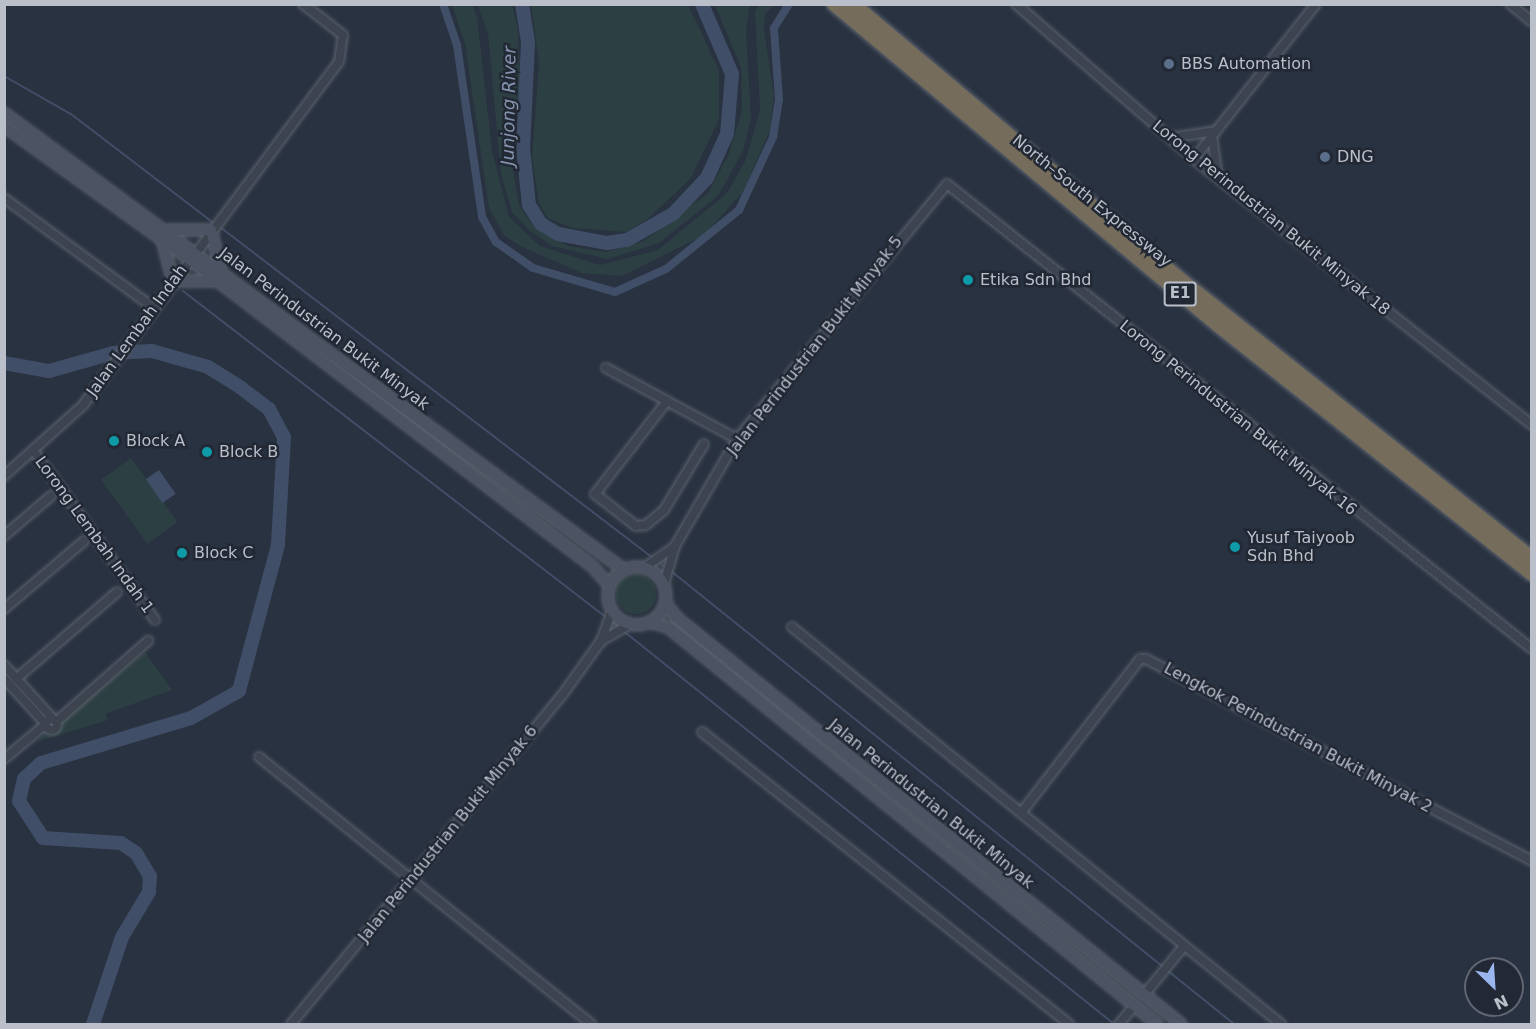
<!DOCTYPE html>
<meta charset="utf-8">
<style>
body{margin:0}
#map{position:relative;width:1536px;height:1029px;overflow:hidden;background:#293240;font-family:"DejaVu Sans",sans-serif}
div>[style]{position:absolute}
.green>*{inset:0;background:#2c3f42;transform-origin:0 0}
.round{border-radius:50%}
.water>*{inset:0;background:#414e67;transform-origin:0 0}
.stream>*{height:2px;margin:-1px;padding:0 1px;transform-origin:1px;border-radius:1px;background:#414e67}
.canal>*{height:8px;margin:-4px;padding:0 4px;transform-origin:4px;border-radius:4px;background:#414e67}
.river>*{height:14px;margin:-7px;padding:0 7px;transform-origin:7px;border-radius:7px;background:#414e67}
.roads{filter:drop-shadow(0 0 2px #5b626d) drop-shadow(0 0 2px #5b626d)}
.minor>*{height:8px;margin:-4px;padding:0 4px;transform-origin:4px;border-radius:4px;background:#3d4450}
.minor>.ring{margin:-4px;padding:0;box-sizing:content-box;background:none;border:8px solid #3d4450;border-radius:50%}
.secondary>*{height:10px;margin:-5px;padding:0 5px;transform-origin:5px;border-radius:5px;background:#4c5362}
.secondary>.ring{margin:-5px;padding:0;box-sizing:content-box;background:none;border:10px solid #4c5362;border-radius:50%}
.motorway>*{height:14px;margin:-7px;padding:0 7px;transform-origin:7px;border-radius:7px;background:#756c5b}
.dots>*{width:16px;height:16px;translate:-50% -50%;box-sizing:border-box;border:3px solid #222935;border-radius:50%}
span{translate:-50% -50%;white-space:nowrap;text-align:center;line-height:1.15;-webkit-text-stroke:5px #222935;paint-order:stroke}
.shield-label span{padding:2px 4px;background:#222935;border:2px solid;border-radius:4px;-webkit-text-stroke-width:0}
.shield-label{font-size:15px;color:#babfca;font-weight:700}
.poi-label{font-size:16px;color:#babfca}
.left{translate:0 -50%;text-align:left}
.street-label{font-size:16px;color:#babfca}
.water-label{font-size:18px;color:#8594ae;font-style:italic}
.frame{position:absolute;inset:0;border:6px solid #babfca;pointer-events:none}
.north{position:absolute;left:1464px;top:957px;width:60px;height:60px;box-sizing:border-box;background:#222935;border:2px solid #5f6571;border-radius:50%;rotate:155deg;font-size:16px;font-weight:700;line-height:24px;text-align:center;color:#babfca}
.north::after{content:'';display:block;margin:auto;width:21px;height:27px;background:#9bb6ee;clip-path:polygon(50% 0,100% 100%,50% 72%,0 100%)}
</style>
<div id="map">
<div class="green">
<div style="clip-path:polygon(452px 5px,472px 5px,477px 16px,492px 151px,509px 217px,540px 246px,600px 265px,658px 250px,727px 193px,746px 159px,760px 110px,755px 12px,759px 5px,774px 5px,765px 14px,764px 30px,774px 95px,770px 130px,743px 192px,704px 235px,622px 276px,582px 273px,520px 246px,504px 235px,489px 208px,465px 44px)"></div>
<div style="clip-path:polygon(478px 5px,512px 5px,518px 29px,520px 81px,512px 163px,519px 205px,534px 227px,568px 246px,606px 252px,644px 241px,708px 193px,728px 156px,742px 111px,741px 67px,715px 5px,750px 5px,746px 30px,751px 119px,743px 151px,718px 196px,659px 243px,608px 259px,552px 246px,529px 230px,512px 212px,501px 174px,488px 34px)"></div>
<div style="clip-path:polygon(531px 5px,688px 5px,719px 70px,719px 119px,691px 178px,648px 219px,626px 232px,572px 228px,548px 218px,539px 203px,532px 158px,539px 63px)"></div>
<div style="left:131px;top:458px;width:79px;height:37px;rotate:54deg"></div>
<div class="round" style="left:616px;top:574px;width:40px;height:40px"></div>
<div style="clip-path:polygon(145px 652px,172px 690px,105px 714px,108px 720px,36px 742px)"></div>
</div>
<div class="water">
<div style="left:159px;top:470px;width:29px;height:16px;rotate:55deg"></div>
</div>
<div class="stream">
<div style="left:4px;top:76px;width:77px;rotate:29.6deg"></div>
<div style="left:71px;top:114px;width:181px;rotate:37.4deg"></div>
<div style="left:220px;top:227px;width:561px;rotate:37.4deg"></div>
<div style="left:183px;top:291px;width:535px;rotate:37.64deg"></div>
<div style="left:671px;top:571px;width:723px;rotate:38.82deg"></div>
<div style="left:611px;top:621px;width:645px;rotate:38.7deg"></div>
</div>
<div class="canal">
<div style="left:443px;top:4px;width:43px;rotate:71.1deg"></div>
<div style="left:457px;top:45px;width:174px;rotate:81.7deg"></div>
<div style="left:482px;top:217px;width:29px;rotate:61deg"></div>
<div style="left:496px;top:242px;width:45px;rotate:35.1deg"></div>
<div style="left:533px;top:268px;width:85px;rotate:16.3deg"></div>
<div style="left:615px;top:292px;width:56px;rotate:-24.3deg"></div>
<div style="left:666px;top:269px;width:94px;rotate:-38.9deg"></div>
<div style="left:739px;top:210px;width:81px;rotate:-65deg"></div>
<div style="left:773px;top:137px;width:37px;rotate:-81deg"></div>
<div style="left:779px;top:100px;width:72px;rotate:-94deg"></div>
<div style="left:774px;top:28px;width:28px;rotate:-58deg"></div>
</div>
<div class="river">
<div style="left:522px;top:4px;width:39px;rotate:81deg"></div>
<div style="left:528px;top:43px;width:105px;rotate:92.7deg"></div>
<div style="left:523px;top:148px;width:57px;rotate:84deg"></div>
<div style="left:529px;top:205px;width:22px;rotate:58deg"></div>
<div style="left:541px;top:224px;width:20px;rotate:30deg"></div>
<div style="left:558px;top:234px;width:50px;rotate:10.4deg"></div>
<div style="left:607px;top:243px;width:20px;rotate:-9deg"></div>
<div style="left:627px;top:240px;width:53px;rotate:-29.5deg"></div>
<div style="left:673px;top:214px;width:50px;rotate:-46.6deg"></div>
<div style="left:707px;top:178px;width:48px;rotate:-65.6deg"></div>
<div style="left:727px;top:134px;width:60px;rotate:-85.2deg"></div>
<div style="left:732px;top:74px;width:76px;rotate:-113.2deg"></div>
<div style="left:4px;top:363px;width:46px;rotate:10.1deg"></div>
<div style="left:49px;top:371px;width:66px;rotate:-15.7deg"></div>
<div style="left:113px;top:353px;width:39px;rotate:-3deg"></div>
<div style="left:152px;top:351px;width:58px;rotate:15.9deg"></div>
<div style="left:208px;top:367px;width:39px;rotate:32deg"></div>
<div style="left:241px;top:388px;width:35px;rotate:37deg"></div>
<div style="left:269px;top:409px;width:32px;rotate:62deg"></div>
<div style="left:284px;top:437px;width:108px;rotate:93.2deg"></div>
<div style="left:278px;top:545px;width:151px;rotate:105deg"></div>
<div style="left:239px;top:691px;width:55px;rotate:150.6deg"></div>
<div style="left:191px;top:718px;width:157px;rotate:163.3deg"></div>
<div style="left:41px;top:763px;width:23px;rotate:137deg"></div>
<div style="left:24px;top:779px;width:23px;rotate:103deg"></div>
<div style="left:19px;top:801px;width:44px;rotate:57deg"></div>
<div style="left:43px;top:838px;width:78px;rotate:3.7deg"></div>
<div style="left:121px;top:843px;width:18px;rotate:34deg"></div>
<div style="left:136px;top:853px;width:27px;rotate:59deg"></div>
<div style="left:150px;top:876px;width:16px;rotate:94deg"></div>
<div style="left:149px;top:892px;width:52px;rotate:121deg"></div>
<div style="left:122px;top:937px;width:92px;rotate:108.4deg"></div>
</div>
<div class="roads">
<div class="minor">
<div style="left:1016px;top:4px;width:236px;rotate:41deg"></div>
<div style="left:1194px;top:159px;width:430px;rotate:38.2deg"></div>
<div style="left:1510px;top:4px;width:28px;rotate:39deg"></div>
<div style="left:1212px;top:136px;width:42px;rotate:81.9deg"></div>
<div style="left:1170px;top:138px;width:47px;rotate:-8.7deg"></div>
<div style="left:1194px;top:159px;width:197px;rotate:-51.8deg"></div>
<div style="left:4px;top:198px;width:187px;rotate:36.3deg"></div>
<div style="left:606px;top:368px;width:149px;rotate:28.5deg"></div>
<div style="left:667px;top:401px;width:118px;rotate:127.7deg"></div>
<div style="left:595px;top:494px;width:52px;rotate:38deg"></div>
<div style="left:636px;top:526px;width:10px;rotate:-6deg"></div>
<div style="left:646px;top:525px;width:23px;rotate:-40deg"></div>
<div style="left:664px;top:510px;width:77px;rotate:-58.8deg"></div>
<div style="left:33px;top:450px;width:209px;rotate:54.3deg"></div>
<div style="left:4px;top:476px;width:106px;rotate:-41.9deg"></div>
<div style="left:83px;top:405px;width:428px;rotate:-53.3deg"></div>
<div style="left:339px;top:62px;width:27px;rotate:-82deg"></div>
<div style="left:343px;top:35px;width:51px;rotate:-142.2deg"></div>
<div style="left:4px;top:536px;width:62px;rotate:-40.4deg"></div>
<div style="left:644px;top:568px;width:38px;rotate:-35deg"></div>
<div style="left:664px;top:584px;width:40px;rotate:-74deg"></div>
<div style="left:675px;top:546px;width:124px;rotate:-59.9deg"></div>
<div style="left:737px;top:439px;width:330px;rotate:-50.5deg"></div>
<div style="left:947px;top:184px;width:747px;rotate:38.48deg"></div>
<div style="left:4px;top:609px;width:105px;rotate:-40.4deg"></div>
<div style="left:792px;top:627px;width:630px;rotate:39.07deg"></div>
<div style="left:601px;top:641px;width:34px;rotate:-30deg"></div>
<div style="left:4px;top:665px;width:72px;rotate:47.8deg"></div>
<div style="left:4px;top:678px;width:61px;rotate:47.7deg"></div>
<div style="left:16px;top:679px;width:133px;rotate:-40.7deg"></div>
<div class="ring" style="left:45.5px;top:718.5px;width:3px;height:3px"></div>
<div style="left:56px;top:722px;width:123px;rotate:-41.4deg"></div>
<div style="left:702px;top:732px;width:469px;rotate:38.5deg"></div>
<div style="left:259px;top:757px;width:426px;rotate:38.8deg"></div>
<div style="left:4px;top:759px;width:53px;rotate:-39.7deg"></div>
<div style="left:1021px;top:813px;width:195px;rotate:-52.3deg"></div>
<div style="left:1140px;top:659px;width:6px"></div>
<div style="left:1146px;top:659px;width:436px;rotate:27.6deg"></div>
<div style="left:1144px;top:995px;width:63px;rotate:-50.8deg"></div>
<div style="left:291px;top:1024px;width:428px;rotate:-50.5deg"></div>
<div style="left:563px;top:694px;width:65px;rotate:-54.4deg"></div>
<div style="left:601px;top:641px;width:32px;rotate:-70deg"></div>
<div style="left:1119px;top:1024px;width:23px;rotate:-50deg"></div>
</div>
<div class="secondary">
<div style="left:4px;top:113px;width:770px;rotate:36.39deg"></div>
<div style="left:4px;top:126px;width:228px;rotate:35.7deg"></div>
<div style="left:189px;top:259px;width:507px;rotate:37.3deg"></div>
<div style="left:592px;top:566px;width:27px;rotate:48deg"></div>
<div style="left:170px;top:230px;width:41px"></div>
<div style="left:211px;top:230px;width:41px;rotate:76deg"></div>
<div style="left:162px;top:239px;width:43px;rotate:75.3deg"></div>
<div style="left:173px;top:281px;width:40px"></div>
<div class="ring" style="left:608px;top:567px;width:48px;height:48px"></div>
<div style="left:665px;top:603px;width:19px;rotate:51deg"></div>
<div style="left:677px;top:618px;width:647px;rotate:38.85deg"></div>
<div style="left:649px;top:622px;width:20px;rotate:15deg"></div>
<div style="left:668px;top:627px;width:630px;rotate:39.07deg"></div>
</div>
<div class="motorway">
<div style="left:834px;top:4px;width:500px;rotate:39.89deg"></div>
<div style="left:1218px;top:325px;width:401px;rotate:38.4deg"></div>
<div style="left:853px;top:4px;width:430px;rotate:40.1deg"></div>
<div style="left:1182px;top:281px;width:446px;rotate:38.4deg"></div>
</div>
</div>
<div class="dots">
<div style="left:1169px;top:64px;background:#5c6f8a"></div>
<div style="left:1325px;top:157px;background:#5c6f8a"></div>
<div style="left:968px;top:280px;background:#0f9aa8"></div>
<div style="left:114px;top:441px;background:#0f9aa8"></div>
<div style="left:207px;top:452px;background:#0f9aa8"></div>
<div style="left:1235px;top:547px;background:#0f9aa8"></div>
<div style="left:182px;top:553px;background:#0f9aa8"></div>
</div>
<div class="shield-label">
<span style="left:1180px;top:294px">E1</span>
</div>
<div class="poi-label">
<span class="left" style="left:1181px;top:64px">BBS Automation</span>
<span class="left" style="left:1337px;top:157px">DNG</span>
<span class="left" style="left:980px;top:280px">Etika Sdn Bhd</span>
<span class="left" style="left:126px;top:441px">Block A</span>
<span class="left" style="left:219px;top:452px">Block B</span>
<span class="left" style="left:1247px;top:547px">Yusuf Taiyoob<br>Sdn Bhd</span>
<span class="left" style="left:194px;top:553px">Block C</span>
</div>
<div class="street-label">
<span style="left:1092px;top:201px;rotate:39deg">North–South Expressway</span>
<span style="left:1271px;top:218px;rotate:39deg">Lorong Perindustrian Bukit Minyak 18</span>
<span style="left:324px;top:329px;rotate:37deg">Jalan Perindustrian Bukit Minyak</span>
<span style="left:137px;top:331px;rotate:-54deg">Jalan Lembah Indah</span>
<span style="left:815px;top:346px;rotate:-52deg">Jalan Perindustrian Bukit Minyak 5</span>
<span style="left:1238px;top:418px;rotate:39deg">Lorong Perindustrian Bukit Minyak 16</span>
<span style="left:94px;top:535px;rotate:54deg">Lorong Lembah Indah 1</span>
<span style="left:1298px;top:738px;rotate:28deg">Lengkok Perindustrian Bukit Minyak 2</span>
<span style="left:931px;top:804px;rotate:39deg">Jalan Perindustrian Bukit Minyak</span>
<span style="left:448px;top:834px;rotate:-51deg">Jalan Perindustrian Bukit Minyak 6</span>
</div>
<div class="water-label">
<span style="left:509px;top:106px;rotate:-89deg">Junjong River</span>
</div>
<div class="frame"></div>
<div class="north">N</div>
</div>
